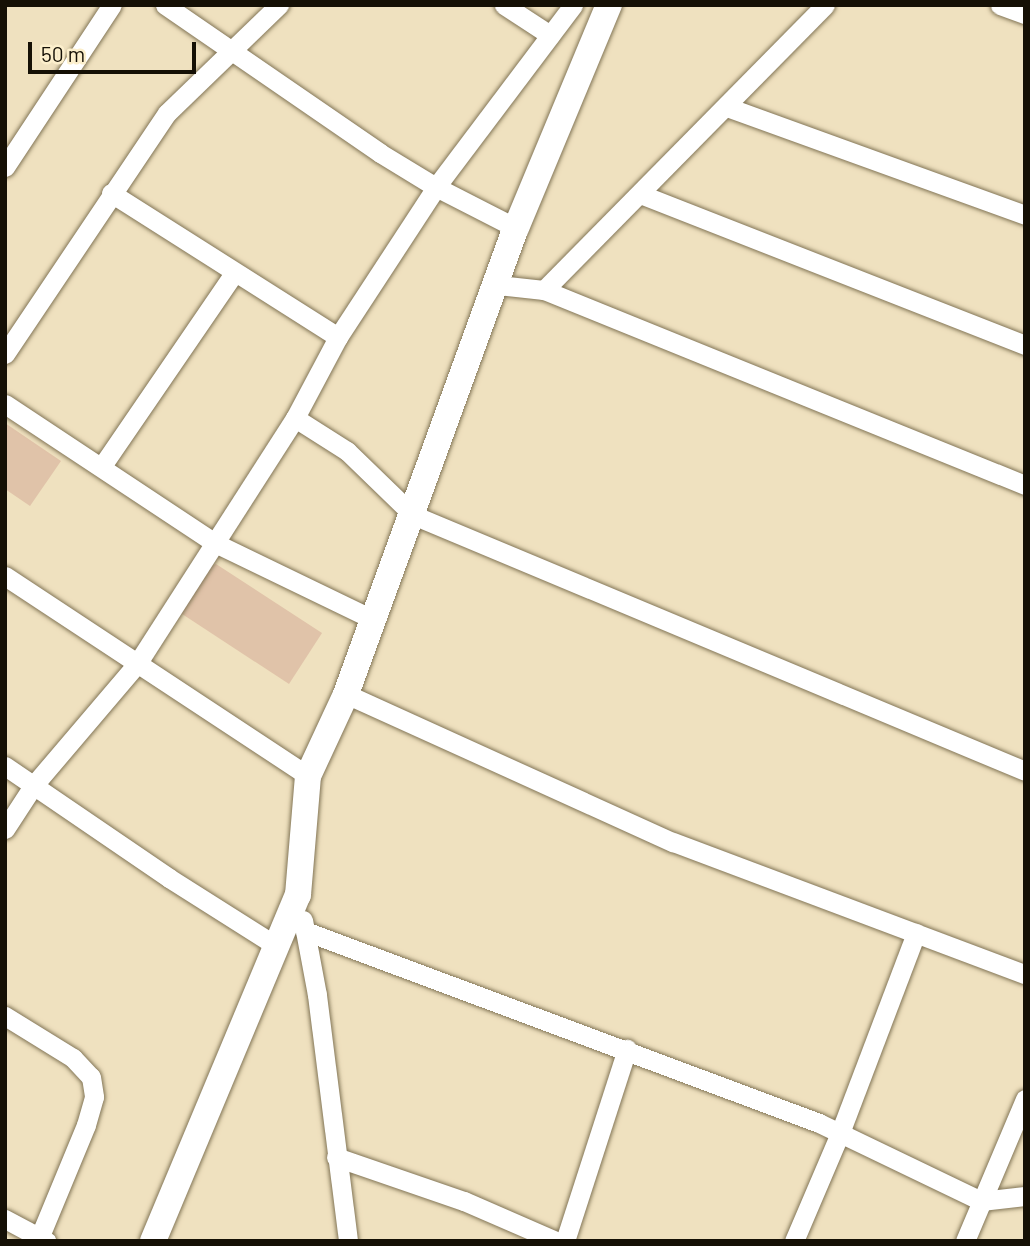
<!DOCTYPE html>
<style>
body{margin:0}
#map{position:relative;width:1030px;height:1246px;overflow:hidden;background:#efe1bf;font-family:Barlow,sans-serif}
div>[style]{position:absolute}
.building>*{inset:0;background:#e0c3a9}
.roads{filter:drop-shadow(0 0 2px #827556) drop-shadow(0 0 2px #827556)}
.street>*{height:19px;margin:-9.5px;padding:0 9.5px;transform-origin:9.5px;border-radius:9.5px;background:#fff}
.secondary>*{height:26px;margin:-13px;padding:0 13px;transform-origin:13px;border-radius:13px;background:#fff}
span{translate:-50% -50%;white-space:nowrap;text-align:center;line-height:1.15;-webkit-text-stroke:5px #fcefcc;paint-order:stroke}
.frame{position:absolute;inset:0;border:7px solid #151005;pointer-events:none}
.scale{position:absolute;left:28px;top:42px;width:168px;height:32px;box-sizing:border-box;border:4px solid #151005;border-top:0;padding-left:9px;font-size:21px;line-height:24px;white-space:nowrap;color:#151005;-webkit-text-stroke:5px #fcefcc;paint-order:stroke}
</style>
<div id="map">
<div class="building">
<div style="clip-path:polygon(5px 423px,61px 461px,30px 506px,5px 489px)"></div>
<div style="clip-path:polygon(216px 564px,322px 633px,289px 684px,176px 610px,203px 569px)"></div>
</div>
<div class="roads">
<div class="street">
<div style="left:165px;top:5px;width:261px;rotate:34.5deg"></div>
<div style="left:380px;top:153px;width:66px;rotate:31.3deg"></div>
<div style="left:436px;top:187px;width:90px;rotate:27.1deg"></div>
<div style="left:504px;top:5px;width:55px;rotate:33.1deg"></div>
<div style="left:1000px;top:5px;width:27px;rotate:20deg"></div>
<div style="left:727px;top:107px;width:317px;rotate:19.9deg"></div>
<div style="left:5px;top:167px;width:194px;rotate:-56.6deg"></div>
<div style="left:111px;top:193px;width:269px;rotate:32.4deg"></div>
<div style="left:640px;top:194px;width:414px;rotate:21.4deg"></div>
<div style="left:498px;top:285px;width:46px;rotate:6.2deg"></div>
<div style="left:544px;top:290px;width:519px;rotate:22.07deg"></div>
<div style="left:544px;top:290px;width:400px;rotate:-45.4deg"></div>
<div style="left:5px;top:354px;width:290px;rotate:-56.1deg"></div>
<div style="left:167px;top:113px;width:156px;rotate:-44deg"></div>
<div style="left:5px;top:404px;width:252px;rotate:33.5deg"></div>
<div style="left:215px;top:543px;width:174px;rotate:25.8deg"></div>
<div style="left:295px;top:418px;width:62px;rotate:32.4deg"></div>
<div style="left:347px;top:451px;width:92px;rotate:44.1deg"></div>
<div style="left:413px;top:515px;width:663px;rotate:22.7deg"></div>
<div style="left:102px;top:466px;width:234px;rotate:-55.6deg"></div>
<div style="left:5px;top:576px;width:363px;rotate:33.4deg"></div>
<div style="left:346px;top:694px;width:359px;rotate:24.4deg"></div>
<div style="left:673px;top:842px;width:376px;rotate:20.6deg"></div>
<div style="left:5px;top:766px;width:199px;rotate:34.3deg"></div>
<div style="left:169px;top:878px;width:129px;rotate:32.3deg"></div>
<div style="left:5px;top:829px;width:51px;rotate:-56.9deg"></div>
<div style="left:33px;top:786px;width:160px;rotate:-49.6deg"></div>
<div style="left:137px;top:664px;width:292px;rotate:-57.3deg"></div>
<div style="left:295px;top:418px;width:92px;rotate:-62deg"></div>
<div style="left:338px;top:337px;width:179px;rotate:-56.8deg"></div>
<div style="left:436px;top:187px;width:228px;rotate:-53deg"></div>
<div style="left:303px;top:920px;width:76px;rotate:79.4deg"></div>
<div style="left:317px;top:995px;width:248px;rotate:82.8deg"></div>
<div style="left:305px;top:931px;width:549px;rotate:20.48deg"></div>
<div style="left:819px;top:1123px;width:180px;rotate:25.7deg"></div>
<div style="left:981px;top:1201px;width:44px;rotate:-6.5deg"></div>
<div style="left:5px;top:1016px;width:80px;rotate:31.7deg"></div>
<div style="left:73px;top:1058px;width:26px;rotate:47deg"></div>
<div style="left:91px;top:1077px;width:20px;rotate:81deg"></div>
<div style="left:94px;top:1097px;width:29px;rotate:106deg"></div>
<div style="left:86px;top:1125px;width:126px;rotate:112.5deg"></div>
<div style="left:336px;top:1157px;width:135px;rotate:19deg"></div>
<div style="left:464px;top:1201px;width:100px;rotate:23.5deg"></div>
<div style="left:5px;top:1219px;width:47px;rotate:28.2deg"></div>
<div style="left:565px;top:1241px;width:202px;rotate:-72.1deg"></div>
<div style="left:794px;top:1241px;width:117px;rotate:-66.9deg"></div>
<div style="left:840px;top:1133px;width:214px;rotate:-69.2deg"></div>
<div style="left:965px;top:1241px;width:154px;rotate:-67.1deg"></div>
</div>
<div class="secondary">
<div style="left:153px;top:1241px;width:375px;rotate:-67.3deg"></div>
<div style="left:298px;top:895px;width:119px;rotate:-85.2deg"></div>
<div style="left:308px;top:776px;width:90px;rotate:-65.1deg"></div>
<div style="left:346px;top:694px;width:496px;rotate:-70deg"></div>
<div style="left:516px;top:228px;width:242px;rotate:-67.4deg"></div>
</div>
</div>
<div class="frame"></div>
<div class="scale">50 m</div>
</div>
